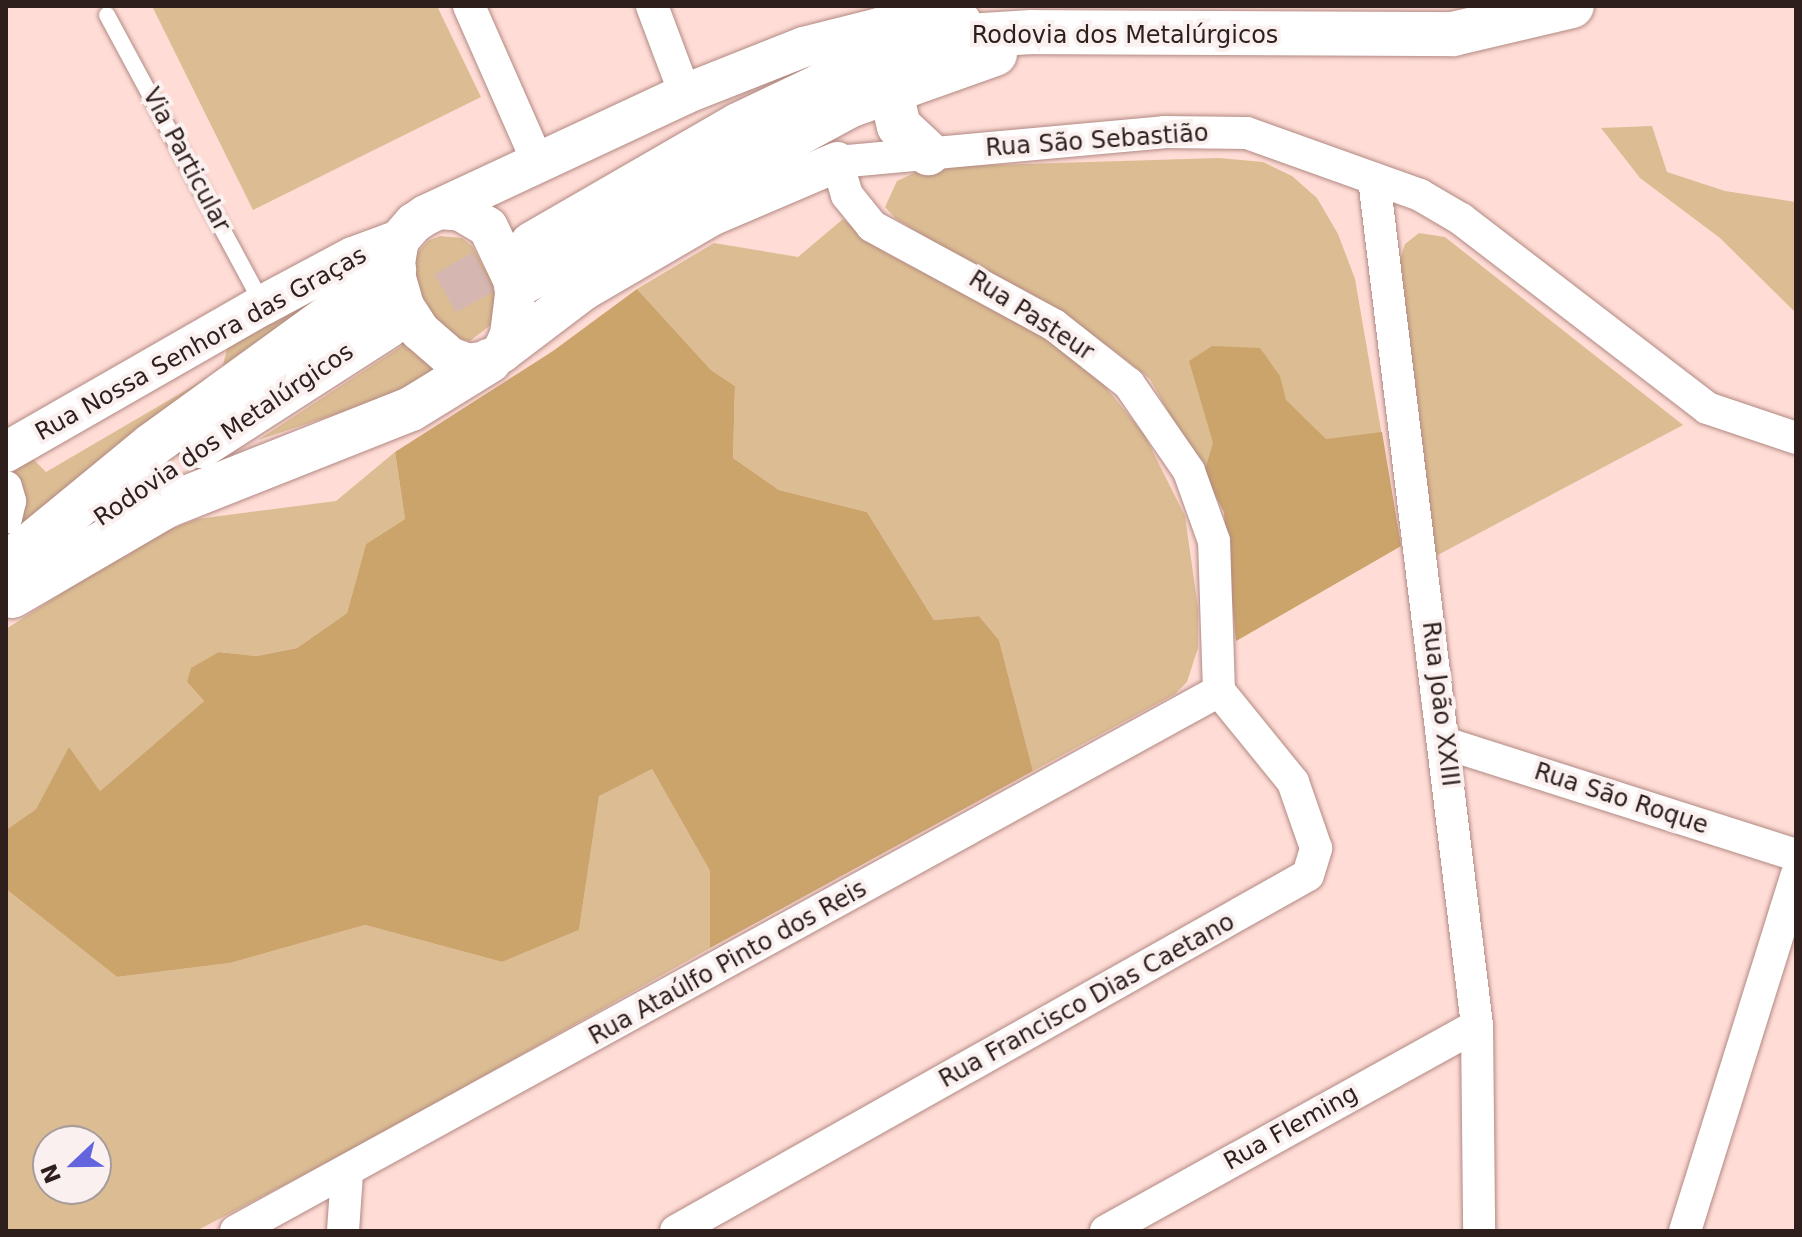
<!DOCTYPE html>
<meta charset="utf-8">
<style>
body{margin:0}
#map{position:relative;width:1802px;height:1237px;overflow:hidden;background:#ffdcd6;font-family:"DejaVu Sans",sans-serif}
div>[style]{position:absolute}
.green>*{inset:0;background:#dcbd93}
.forest>*{inset:0;background:#cba46c}
.primary-tunnel>*{height:44px;margin-top:-22px;transform-origin:0;background:repeating-linear-gradient(90deg,#d5b6b1 0 44px,transparent 0 66px)}
.roads{filter:drop-shadow(0 0 2px #b18982) drop-shadow(0 0 2px #b18982)}
.service>*{height:16px;margin:-8px;padding:0 8px;transform-origin:8px;border-radius:8px;background:#fff}
.minor>*{height:32px;margin:-16px;padding:0 16px;transform-origin:16px;border-radius:16px;background:#fff}
.tertiary>*{height:40px;margin:-20px;padding:0 20px;transform-origin:20px;border-radius:20px;background:#fff}
.primary>*{height:44px;margin:-22px;padding:0 22px;transform-origin:22px;border-radius:22px;background:#fff}
span{translate:-50% -50%;white-space:nowrap;text-align:center;line-height:1.15;-webkit-text-stroke:8px #f9f0ef;paint-order:stroke}
.street-label{font-size:24px;color:#2e1f1c}
.frame{position:absolute;inset:0;border:8px solid #2e1f1c;pointer-events:none}
.north{position:absolute;left:32px;top:1125px;width:80px;height:80px;box-sizing:border-box;background:#f9f0ef;border:2px solid #a89c9b;border-radius:50%;rotate:248deg;font-size:22px;font-weight:700;line-height:32px;text-align:center;color:#2e1f1c}
.north::after{content:'';display:block;margin:auto;width:28px;height:36px;background:#6365de;clip-path:polygon(50% 0,100% 100%,50% 72%,0 100%)}
</style>
<div id="map">
<div class="green">
<div style="clip-path:polygon(152px 6px,437px 6px,481px 97px,253px 210px)"></div>
<div style="clip-path:polygon(1652px 126px,1667px 172px,1725px 191px,1796px 202px,1796px 313px,1720px 238px,1640px 178px,1601px 128px)"></div>
<div style="clip-path:polygon(1219px 158px,1263px 162px,1292px 176px,1317px 198px,1338px 234px,1355px 279px,1401px 546px,1236px 641px,1224px 512px,1150px 379px,1111px 348px,896px 219px,885px 207px,897px 181px,927px 167px)"></div>
<div style="clip-path:polygon(843px 219px,886px 253px,1020px 322px,1094px 373px,1144px 434px,1185px 516px,1198px 608px,1198px 648px,1187px 682px,1175px 694px,1033px 771px,999px 640px,979px 616px,934px 620px,867px 512px,779px 490px,733px 458px,735px 386px,711px 370px,637px 289px,714px 243px,798px 257px)"></div>
<div style="clip-path:polygon(1419px 233px,1445px 237px,1683px 425px,1434px 557px,1398px 266px,1405px 244px)"></div>
<div style="clip-path:polygon(440px 236px,462px 238px,472px 246px,499px 294px,496px 321px,470px 341px,445px 337px,418px 294px,413px 258px,428px 241px)"></div>
<div style="clip-path:polygon(349px 272px,6px 552px,6px 464px,25px 451px,46px 472px,222px 369px,229px 341px)"></div>
<div style="clip-path:polygon(383px 288px,445px 367px,379px 400px,258px 440px,402px 346px,379px 309px)"></div>
<div style="clip-path:polygon(395px 452px,405px 519px,366px 544px,347px 613px,297px 648px,257px 656px,219px 652px,187px 682px,204px 701px,100px 791px,69px 748px,36px 809px,6px 830px,6px 629px,148px 538px,197px 519px,336px 501px)"></div>
<div style="clip-path:polygon(evenodd,652px 769px,710px 871px,710px 948px,372px 1139px,196px 1231px,6px 1231px,6px 889px,117px 977px,230px 963px,365px 925px,502px 962px,579px 930px,599px 795px,652px 769px,48px 1141px,96px 1141px,96px 1189px,48px 1189px,48px 1141px)"></div>
</div>
<div class="forest">
<div style="clip-path:polygon(637px 289px,711px 370px,735px 386px,733px 458px,779px 490px,867px 512px,934px 620px,979px 616px,999px 640px,1033px 771px,710px 948px,710px 871px,652px 769px,599px 796px,579px 930px,502px 962px,365px 925px,230px 963px,117px 977px,6px 889px,6px 830px,36px 809px,69px 747px,100px 791px,204px 701px,187px 682px,191px 668px,219px 652px,257px 656px,297px 648px,347px 613px,366px 544px,405px 519px,395px 452px,553px 351px)"></div>
<div style="clip-path:polygon(1212px 346px,1260px 348px,1280px 376px,1286px 400px,1326px 439px,1382px 432px,1401px 546px,1236px 641px,1224px 512px,1204px 473px,1213px 443px,1189px 361px)"></div>
</div>
<div class="primary-tunnel">
<div style="left:388px;top:326px;width:166px;rotate:-29.7deg"></div>
</div>
<div class="roads">
<div class="service">
<div style="left:107px;top:15px;width:329px;rotate:61.7deg"></div>
</div>
<div class="minor">
<div style="left:469px;top:6px;width:174px;rotate:66.2deg"></div>
<div style="left:652px;top:6px;width:94px;rotate:69.4deg"></div>
<div style="left:1374px;top:179px;width:852px;rotate:83.06deg"></div>
<div style="left:1477px;top:1025px;width:206px;rotate:89.4deg"></div>
<div style="left:6px;top:487px;width:15px;rotate:74deg"></div>
<div style="left:10px;top:501px;width:17px;rotate:103deg"></div>
<div style="left:1219px;top:691px;width:150px;rotate:-91.9deg"></div>
<div style="left:1214px;top:541px;width:74px;rotate:-109.7deg"></div>
<div style="left:1189px;top:471px;width:106px;rotate:-124.6deg"></div>
<div style="left:1129px;top:384px;width:95px;rotate:-141.8deg"></div>
<div style="left:1054px;top:325px;width:207px;rotate:-151.5deg"></div>
<div style="left:872px;top:226px;width:40px;rotate:-129deg"></div>
<div style="left:847px;top:195px;width:34px;rotate:-107deg"></div>
<div style="left:837px;top:162px;width:328px;rotate:-5.2deg"></div>
<div style="left:1164px;top:132px;width:83px;rotate:0.7deg"></div>
<div style="left:1247px;top:133px;width:184px;rotate:19.7deg"></div>
<div style="left:1420px;top:195px;width:48px;rotate:30.3deg"></div>
<div style="left:1461px;top:219px;width:310px;rotate:37.5deg"></div>
<div style="left:1707px;top:408px;width:94px;rotate:18.6deg"></div>
<div style="left:1445px;top:743px;width:368px;rotate:17.7deg"></div>
<div style="left:236px;top:1231px;width:1122px;rotate:-28.78deg"></div>
<div style="left:343px;top:1231px;width:57px;rotate:-86deg"></div>
<div style="left:676px;top:1231px;width:725px;rotate:-29.39deg"></div>
<div style="left:1308px;top:875px;width:28px;rotate:-73deg"></div>
<div style="left:1316px;top:848px;width:70px;rotate:-109.2deg"></div>
<div style="left:1293px;top:782px;width:117px;rotate:-129.1deg"></div>
<div style="left:1106px;top:1231px;width:424px;rotate:-29deg"></div>
<div style="left:1685px;top:1231px;width:372px;rotate:-72.6deg"></div>
</div>
<div class="tertiary">
<div style="left:440px;top:209px;width:21px;rotate:5deg"></div>
<div style="left:461px;top:211px;width:31px;rotate:31deg"></div>
<div style="left:488px;top:227px;width:65px;rotate:64.6deg"></div>
<div style="left:516px;top:286px;width:49px;rotate:97deg"></div>
<div style="left:510px;top:335px;width:19px;rotate:115deg"></div>
<div style="left:502px;top:352px;width:16px;rotate:145deg"></div>
<div style="left:489px;top:361px;width:21px;rotate:172deg"></div>
<div style="left:468px;top:364px;width:19px;rotate:-159deg"></div>
<div style="left:450px;top:357px;width:40px;rotate:-139deg"></div>
<div style="left:420px;top:331px;width:30px;rotate:-123deg"></div>
<div style="left:404px;top:306px;width:37px;rotate:-106deg"></div>
<div style="left:394px;top:270px;width:30px;rotate:-81deg"></div>
<div style="left:399px;top:240px;width:23px;rotate:-49deg"></div>
<div style="left:414px;top:223px;width:14px;rotate:-34deg"></div>
<div style="left:426px;top:215px;width:286px;rotate:-25deg"></div>
<div style="left:685px;top:94px;width:128px;rotate:-21.6deg"></div>
<div style="left:804px;top:47px;width:77px;rotate:-14.2deg"></div>
<div style="left:879px;top:28px;width:82px;rotate:-4.9deg"></div>
<div style="left:502px;top:352px;width:103px;rotate:-37.1deg"></div>
<div style="left:584px;top:290px;width:149px;rotate:-30.2deg"></div>
<div style="left:713px;top:215px;width:135px;rotate:-23.1deg"></div>
<div style="left:6px;top:452px;width:296px;rotate:-29.8deg"></div>
<div style="left:263px;top:305px;width:102px;rotate:-28.1deg"></div>
<div style="left:353px;top:257px;width:49px;rotate:-20.3deg"></div>
</div>
<div class="primary">
<div style="left:890px;top:88px;width:39px;rotate:77deg"></div>
<div style="left:899px;top:126px;width:40px;rotate:43deg"></div>
<div style="left:532px;top:244px;width:238px;rotate:-30deg"></div>
<div style="left:738px;top:125px;width:179px;rotate:-25.4deg"></div>
<div style="left:900px;top:48px;width:68px;rotate:-10.2deg"></div>
<div style="left:967px;top:36px;width:65px;rotate:-3.5deg"></div>
<div style="left:1032px;top:32px;width:421px;rotate:0.3deg"></div>
<div style="left:1453px;top:34px;width:122px;rotate:-13.2deg"></div>
<div style="left:516px;top:286px;width:379px;rotate:-28.4deg"></div>
<div style="left:849px;top:106px;width:155px;rotate:-19.6deg"></div>
<div style="left:201px;top:446px;width:222px;rotate:-32.7deg"></div>
<div style="left:6px;top:565px;width:189px;rotate:-39.4deg"></div>
<div style="left:152px;top:445px;width:299px;rotate:-35.9deg"></div>
<div style="left:12px;top:596px;width:178px;rotate:-30.3deg"></div>
<div style="left:166px;top:506px;width:264px;rotate:-21.6deg"></div>
<div style="left:411px;top:409px;width:92px;rotate:-31.6deg"></div>
</div>
</div>
<div class="street-label">
<span style="left:1125px;top:36px">Rodovia dos Metalúrgicos</span>
<span style="left:1097px;top:141px;rotate:-4deg">Rua São Sebastião</span>
<span style="left:186px;top:160px;rotate:62deg">Via Particular</span>
<span style="left:1031px;top:316px;rotate:33deg">Rua Pasteur</span>
<span style="left:201px;top:344px;rotate:-29deg">Rua Nossa Senhora das Graças</span>
<span style="left:224px;top:435px;rotate:-34deg">Rodovia dos Metalúrgicos</span>
<span style="left:1440px;top:704px;rotate:83deg">Rua João XXIII</span>
<span style="left:1621px;top:799px;rotate:18deg">Rua São Roque</span>
<span style="left:728px;top:963px;rotate:-29deg">Rua Ataúlfo Pinto dos Reis</span>
<span style="left:1087px;top:1001px;rotate:-29deg">Rua Francisco Dias Caetano</span>
<span style="left:1291px;top:1128px;rotate:-29deg">Rua Fleming</span>
</div>
<div class="frame"></div>
<div class="north">N</div>
</div>
